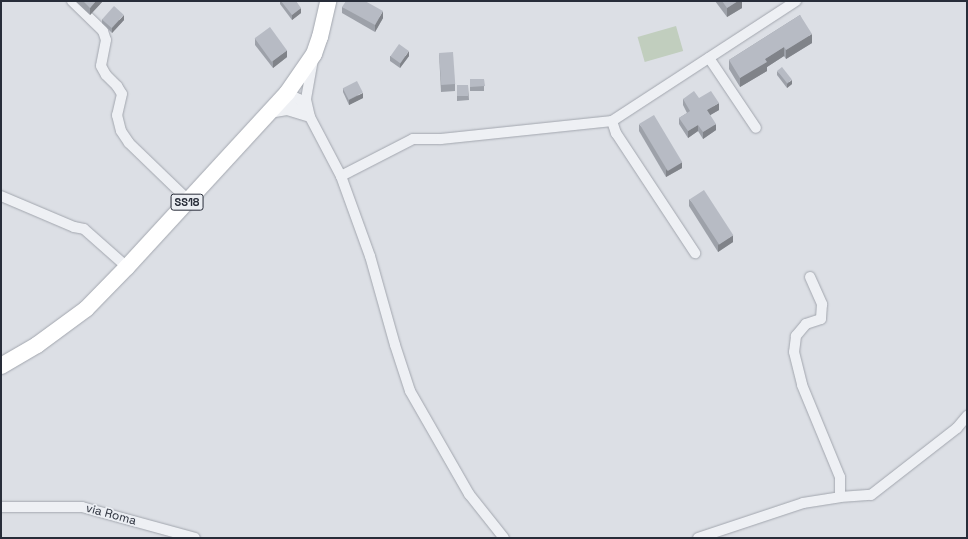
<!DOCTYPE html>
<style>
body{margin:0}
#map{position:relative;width:968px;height:539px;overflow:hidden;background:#dcdfe5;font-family:"Space Grotesk",sans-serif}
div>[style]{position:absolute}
.green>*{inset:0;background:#c1cebe;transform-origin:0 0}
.roads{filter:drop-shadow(0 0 1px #a2a6ae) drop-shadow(0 0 1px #a2a6ae)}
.street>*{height:10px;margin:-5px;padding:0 5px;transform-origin:5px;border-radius:5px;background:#eef0f4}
.primary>*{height:16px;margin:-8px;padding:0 8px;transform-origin:8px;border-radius:8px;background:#fff}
.wall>*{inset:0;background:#9da1a9;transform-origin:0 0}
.shaded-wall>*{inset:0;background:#808389}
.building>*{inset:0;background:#b7bbc4;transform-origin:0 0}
span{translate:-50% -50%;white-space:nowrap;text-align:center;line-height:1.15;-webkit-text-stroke:3.5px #ebeef3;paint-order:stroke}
.shield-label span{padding:1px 3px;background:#ebeef3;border:1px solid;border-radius:3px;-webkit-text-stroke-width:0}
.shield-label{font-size:11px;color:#282d39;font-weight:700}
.street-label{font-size:12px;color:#282d39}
.frame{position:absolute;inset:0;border:2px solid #282d39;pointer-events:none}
</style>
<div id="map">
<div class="green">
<div style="left:676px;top:26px;width:26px;height:40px;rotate:74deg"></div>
</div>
<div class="roads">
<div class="street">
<div style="left:72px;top:1px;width:43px;rotate:44.1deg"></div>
<div style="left:103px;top:31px;width:9px;rotate:72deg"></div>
<div style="left:106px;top:40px;width:26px;rotate:101deg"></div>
<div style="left:101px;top:66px;width:10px;rotate:61deg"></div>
<div style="left:106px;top:75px;width:16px;rotate:45deg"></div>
<div style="left:117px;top:86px;width:9px;rotate:58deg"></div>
<div style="left:122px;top:94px;width:22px;rotate:103deg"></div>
<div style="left:117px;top:115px;width:16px;rotate:76deg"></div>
<div style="left:121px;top:131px;width:14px;rotate:56deg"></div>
<div style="left:129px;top:143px;width:82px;rotate:44deg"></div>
<div style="left:709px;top:58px;width:84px;rotate:56.1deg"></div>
<div style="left:269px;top:113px;width:18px;rotate:-9deg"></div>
<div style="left:287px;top:110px;width:24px;rotate:17deg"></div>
<div style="left:310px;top:117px;width:18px;rotate:-103deg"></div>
<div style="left:306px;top:99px;width:40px;rotate:-80deg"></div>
<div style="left:301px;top:113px;width:13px;rotate:-141deg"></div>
<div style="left:291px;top:105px;width:13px;rotate:-108deg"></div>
<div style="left:287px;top:93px;width:13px;rotate:27deg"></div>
<div style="left:299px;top:99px;width:12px;rotate:48deg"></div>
<div style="left:310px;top:117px;width:67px;rotate:62.3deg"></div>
<div style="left:341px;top:176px;width:85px;rotate:70.1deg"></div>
<div style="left:370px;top:256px;width:92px;rotate:74.3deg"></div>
<div style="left:395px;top:345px;width:48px;rotate:71.9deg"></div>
<div style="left:410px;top:391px;width:119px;rotate:60.2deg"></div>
<div style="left:469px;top:494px;width:56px;rotate:51.5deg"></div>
<div style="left:612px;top:121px;width:13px;rotate:72deg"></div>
<div style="left:616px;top:133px;width:144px;rotate:56.6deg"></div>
<div style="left:341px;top:176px;width:81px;rotate:-27.2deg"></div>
<div style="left:413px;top:139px;width:28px"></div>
<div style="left:441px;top:139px;width:172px;rotate:-6deg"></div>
<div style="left:612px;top:121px;width:220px;rotate:-33.1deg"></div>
<div style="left:1px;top:196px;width:79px;rotate:23deg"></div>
<div style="left:74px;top:227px;width:10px;rotate:11deg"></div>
<div style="left:84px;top:229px;width:57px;rotate:41.5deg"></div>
<div style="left:810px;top:277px;width:30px;rotate:66deg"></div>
<div style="left:822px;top:304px;width:15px;rotate:94deg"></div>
<div style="left:821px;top:319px;width:16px;rotate:162deg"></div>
<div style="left:806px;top:324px;width:16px;rotate:130deg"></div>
<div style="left:796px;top:336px;width:16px;rotate:97deg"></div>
<div style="left:794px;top:352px;width:34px;rotate:76deg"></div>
<div style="left:802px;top:385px;width:100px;rotate:67.6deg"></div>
<div style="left:840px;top:477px;width:20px;rotate:90deg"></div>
<div style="left:1px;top:507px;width:81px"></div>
<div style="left:82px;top:507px;width:117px;rotate:15.3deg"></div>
<div style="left:698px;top:538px;width:111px;rotate:-18.4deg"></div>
<div style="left:803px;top:503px;width:37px;rotate:-9deg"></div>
<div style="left:840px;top:497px;width:31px;rotate:-4deg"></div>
<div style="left:871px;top:495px;width:109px;rotate:-37.9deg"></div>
<div style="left:957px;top:428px;width:16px;rotate:-50deg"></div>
</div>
<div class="primary">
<div style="left:1px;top:366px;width:42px;rotate:-30.3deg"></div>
<div style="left:37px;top:345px;width:61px;rotate:-36.3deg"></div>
<div style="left:86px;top:309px;width:59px;rotate:-45.7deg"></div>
<div style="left:127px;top:267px;width:236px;rotate:-47.4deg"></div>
<div style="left:287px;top:93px;width:47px;rotate:-55.3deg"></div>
<div style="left:314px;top:54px;width:18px;rotate:-71deg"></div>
<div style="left:320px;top:37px;width:37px;rotate:-77deg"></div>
</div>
</div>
<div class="wall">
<div style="clip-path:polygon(75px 1px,103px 1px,90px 15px)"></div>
<div style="clip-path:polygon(280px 1px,296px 1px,301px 13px,292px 20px,280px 4px)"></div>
<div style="clip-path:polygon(715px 1px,742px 1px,742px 8px,727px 17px)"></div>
<div style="clip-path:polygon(342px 7px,383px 18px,375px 32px,342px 13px)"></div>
<div style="clip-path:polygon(800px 15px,812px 43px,786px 59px,784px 56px,767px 67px,767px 71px,740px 87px,729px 69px,729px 60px)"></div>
<div style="clip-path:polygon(102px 19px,124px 20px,112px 33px,102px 23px)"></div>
<div style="clip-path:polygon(255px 38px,287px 57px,273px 68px,255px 45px)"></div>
<div style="clip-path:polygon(439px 53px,455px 84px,455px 91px,441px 92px)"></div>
<div style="clip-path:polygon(390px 56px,409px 56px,400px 68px,390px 61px)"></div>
<div style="clip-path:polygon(777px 71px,792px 84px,787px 88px,777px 75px)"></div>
<div style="left:470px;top:79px;width:14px;height:12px"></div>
<div style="clip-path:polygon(457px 85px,468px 85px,469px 100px,457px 101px)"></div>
<div style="clip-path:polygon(343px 88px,363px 98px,349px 105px,343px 92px)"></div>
<div style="clip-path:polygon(699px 98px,719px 110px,710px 115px,716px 130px,703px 139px,698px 131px,688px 138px,679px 124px,679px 118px,687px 113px,683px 105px,683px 99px)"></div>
<div style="clip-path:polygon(639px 124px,682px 168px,666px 177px,639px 131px)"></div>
<div style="clip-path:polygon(689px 199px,733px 242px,718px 252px,689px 206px)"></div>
</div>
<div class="shaded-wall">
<div style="clip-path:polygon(96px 1px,103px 1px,90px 15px,90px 8px)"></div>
<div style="clip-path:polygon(738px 1px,742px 1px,742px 8px,727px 17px,727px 8px)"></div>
<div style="clip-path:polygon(301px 8px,301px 13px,292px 20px,292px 15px)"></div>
<div style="clip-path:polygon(383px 11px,383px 18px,375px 32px,375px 25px)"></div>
<div style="clip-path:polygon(124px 15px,124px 20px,112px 33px,112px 28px)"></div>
<div style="clip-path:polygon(812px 34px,812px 43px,786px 59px,786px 50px)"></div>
<div style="clip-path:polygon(784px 47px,784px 56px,767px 67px,767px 71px,740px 87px,740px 78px,765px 59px)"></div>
<div style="clip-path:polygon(287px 50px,287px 57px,273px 68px,273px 61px)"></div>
<div style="clip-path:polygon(409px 51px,409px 56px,400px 68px,400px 64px)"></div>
<div style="clip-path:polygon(792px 80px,792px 84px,787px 88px,787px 84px)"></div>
<div style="clip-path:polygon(363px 93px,363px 98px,349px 105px,349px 100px)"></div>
<div style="clip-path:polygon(719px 103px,719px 110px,707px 117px,707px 110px)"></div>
<div style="clip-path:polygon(716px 124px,716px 130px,703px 139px,703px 132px)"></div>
<div style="clip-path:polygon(698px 125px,698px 131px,688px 138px,688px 131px)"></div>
<div style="clip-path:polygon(682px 162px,682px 168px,666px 177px,666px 170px)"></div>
<div style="clip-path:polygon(733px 235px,733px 242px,718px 252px,718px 245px)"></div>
</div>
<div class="building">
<div style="clip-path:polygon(83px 1px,96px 1px,90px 8px)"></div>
<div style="clip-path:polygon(281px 1px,296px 1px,301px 8px,292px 15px)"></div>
<div style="clip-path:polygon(346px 1px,365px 1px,383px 11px,375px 25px,342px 7px)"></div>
<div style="clip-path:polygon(722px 1px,738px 1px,727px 8px)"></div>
<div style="left:114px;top:6px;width:13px;height:18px;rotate:42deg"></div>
<div style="clip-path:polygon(800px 15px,812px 34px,786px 50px,784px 47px,765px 59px,767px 62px,740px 78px,729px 60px)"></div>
<div style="left:270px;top:27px;width:29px;height:19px;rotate:54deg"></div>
<div style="left:399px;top:44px;width:12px;height:15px;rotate:35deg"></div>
<div style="left:453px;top:52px;width:32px;height:14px;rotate:86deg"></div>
<div style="left:782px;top:67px;width:16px;height:6px;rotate:52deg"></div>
<div style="clip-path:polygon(470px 79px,484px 79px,485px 86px,470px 87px)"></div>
<div style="left:357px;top:81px;width:13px;height:16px;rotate:63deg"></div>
<div style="left:457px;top:85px;width:11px;height:11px"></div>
<div style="clip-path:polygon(694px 91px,699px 98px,711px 91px,719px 103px,707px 110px,716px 124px,703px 132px,698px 125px,688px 131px,679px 118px,690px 111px,683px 99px)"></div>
<div style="left:654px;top:115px;width:55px;height:17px;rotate:59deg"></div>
<div style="left:704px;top:190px;width:54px;height:17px;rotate:57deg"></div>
</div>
<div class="shield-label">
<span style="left:187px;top:202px">SS18</span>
</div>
<div class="street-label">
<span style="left:111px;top:515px;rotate:15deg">via Roma</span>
</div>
<div class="frame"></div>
</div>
